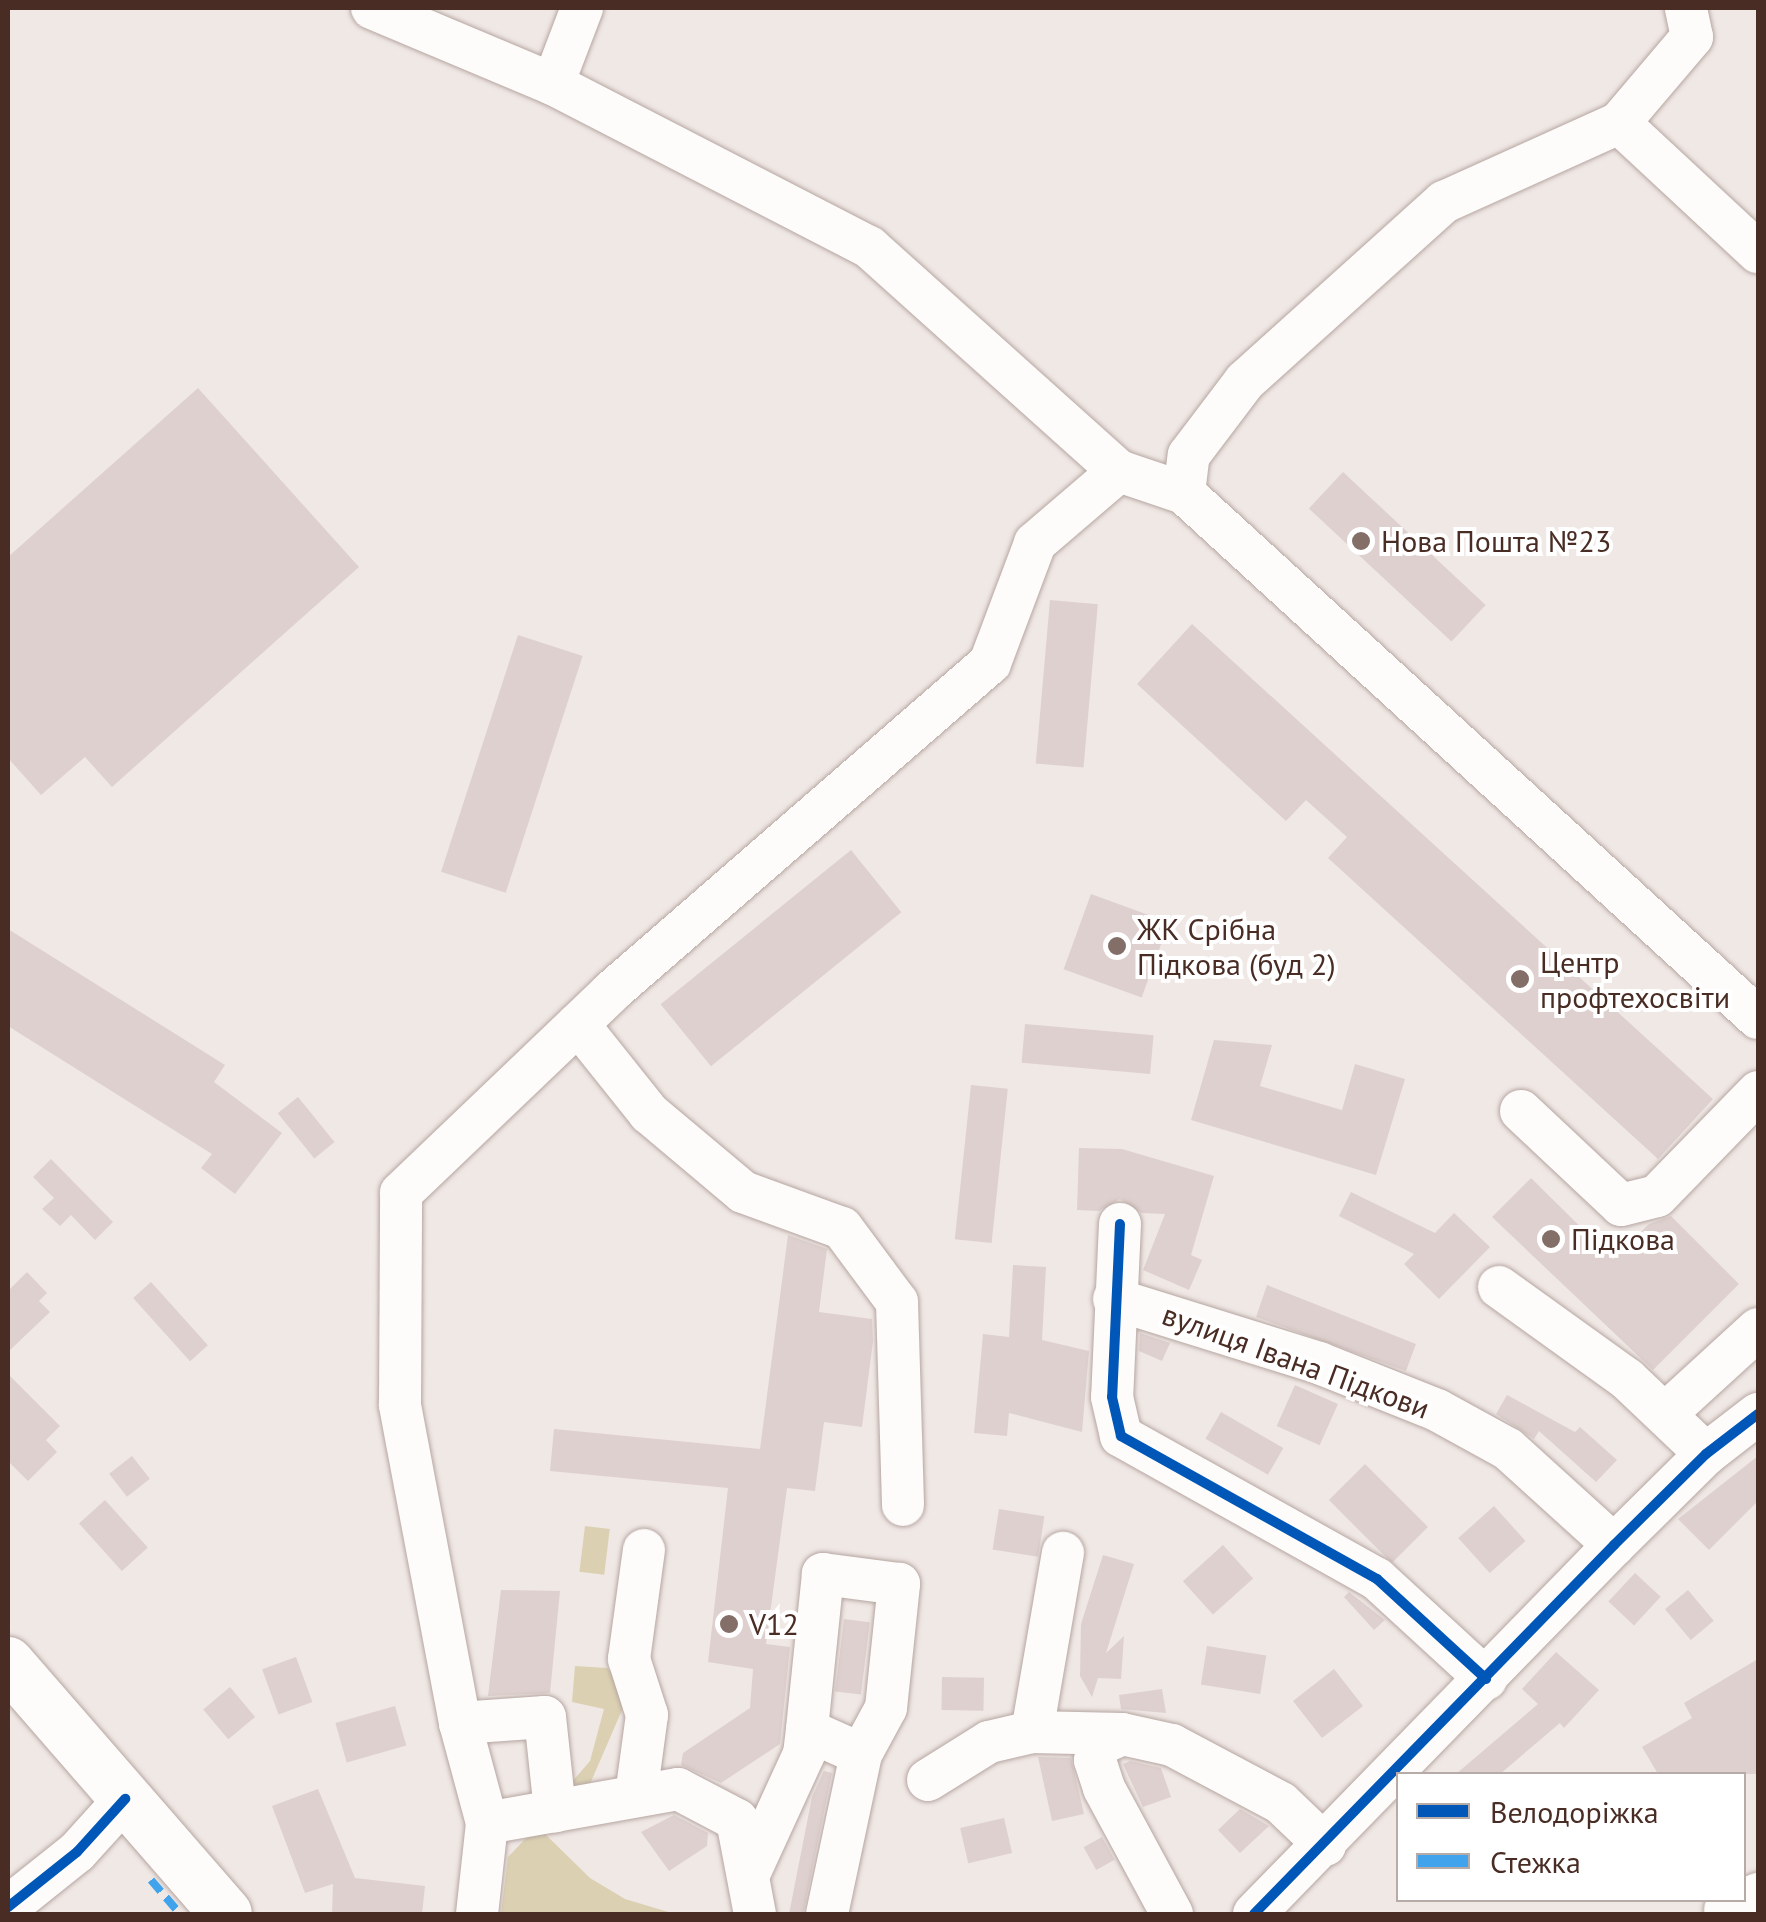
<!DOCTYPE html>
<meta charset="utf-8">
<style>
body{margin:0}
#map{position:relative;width:1766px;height:1922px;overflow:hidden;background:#f0e8e5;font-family:"PT Sans",sans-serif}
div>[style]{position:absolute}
.green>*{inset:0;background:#dbd1b2;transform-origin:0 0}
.building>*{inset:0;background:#ded0ce;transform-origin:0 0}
.roads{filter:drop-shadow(0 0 2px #b6a6a1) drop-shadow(0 0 2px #b6a6a1)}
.minor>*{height:42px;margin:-21px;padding:0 21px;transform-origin:21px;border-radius:21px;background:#fdfcfb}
.major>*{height:52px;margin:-26px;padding:0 26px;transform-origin:26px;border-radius:26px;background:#fdfcfb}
.quiet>*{height:8px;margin-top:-4px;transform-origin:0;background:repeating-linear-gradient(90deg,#40a3eb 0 15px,transparent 0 23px)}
.cycleway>*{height:10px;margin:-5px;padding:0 5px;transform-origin:5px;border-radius:5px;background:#0057b8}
.dots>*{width:28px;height:28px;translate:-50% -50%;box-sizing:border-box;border:5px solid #fff;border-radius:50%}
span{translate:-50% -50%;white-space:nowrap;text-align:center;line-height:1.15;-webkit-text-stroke:8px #fff;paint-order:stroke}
.poi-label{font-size:30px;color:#492c24}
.left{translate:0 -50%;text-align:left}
.street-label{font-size:30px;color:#492c24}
.frame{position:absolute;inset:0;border:10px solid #492c24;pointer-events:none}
.legend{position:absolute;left:1396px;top:1772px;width:350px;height:130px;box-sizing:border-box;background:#fff;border:2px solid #b6aba7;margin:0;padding:12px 18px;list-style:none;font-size:30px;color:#492c24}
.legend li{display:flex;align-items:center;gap:20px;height:50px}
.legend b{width:50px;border:2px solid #b6aba7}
</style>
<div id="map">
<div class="green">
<div style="left:585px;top:1526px;width:25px;height:46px;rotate:7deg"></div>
<div style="clip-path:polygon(575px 1666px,607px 1668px,629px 1694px,590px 1784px,565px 1790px,590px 1761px,604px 1709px,572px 1702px)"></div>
<div style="clip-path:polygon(543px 1832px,590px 1878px,625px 1899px,675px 1914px,501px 1914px,508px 1857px,529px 1835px)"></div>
</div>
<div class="building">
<div style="clip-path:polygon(198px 388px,359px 567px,112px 787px,85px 757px,41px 795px,8px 758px,8px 557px)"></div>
<div style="left:1343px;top:472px;width:195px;height:50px;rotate:43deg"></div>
<div style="left:1050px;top:600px;width:48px;height:164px;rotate:5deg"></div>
<div style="clip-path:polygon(1192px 624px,1713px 1099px,1658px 1159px,1328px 858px,1347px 837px,1306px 800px,1286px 821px,1137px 684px)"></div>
<div style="left:518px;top:635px;width:68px;height:249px;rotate:18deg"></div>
<div style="left:851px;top:850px;width:80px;height:245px;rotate:51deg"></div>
<div style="left:1091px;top:894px;width:83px;height:80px;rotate:20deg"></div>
<div style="clip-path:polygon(8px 929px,225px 1065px,214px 1082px,282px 1133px,235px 1194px,201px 1168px,212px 1154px,8px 1026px)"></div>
<div style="left:1025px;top:1024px;width:129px;height:39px;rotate:5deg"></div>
<div style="clip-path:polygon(1214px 1040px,1272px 1045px,1260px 1086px,1342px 1110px,1355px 1064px,1405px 1079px,1376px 1175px,1191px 1120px)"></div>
<div style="left:971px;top:1085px;width:37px;height:155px;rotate:6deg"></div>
<div style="left:298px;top:1097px;width:58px;height:26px;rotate:51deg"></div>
<div style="clip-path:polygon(1079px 1148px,1122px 1149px,1214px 1176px,1191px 1255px,1202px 1260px,1189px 1290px,1143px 1270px,1165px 1214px,1142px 1213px,1120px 1199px,1099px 1211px,1077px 1210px)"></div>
<div style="clip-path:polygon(51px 1159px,113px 1222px,95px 1240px,71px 1215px,60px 1226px,42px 1209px,54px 1198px,33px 1177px)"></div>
<div style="clip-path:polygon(1531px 1178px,1613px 1259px,1649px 1224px,1671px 1216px,1739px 1284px,1653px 1370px,1492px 1217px)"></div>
<div style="clip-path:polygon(1351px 1192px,1435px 1233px,1454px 1213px,1490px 1247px,1439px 1299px,1404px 1264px,1414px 1254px,1339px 1216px)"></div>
<div style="clip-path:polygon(788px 1235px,827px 1249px,819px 1312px,872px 1319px,873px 1341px,862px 1427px,824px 1422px,815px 1491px,787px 1488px,766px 1644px,790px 1647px,780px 1744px,721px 1783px,681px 1765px,683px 1753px,750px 1708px,753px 1669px,708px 1662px,728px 1488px,550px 1471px,554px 1429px,760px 1449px)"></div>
<div style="clip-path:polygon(1013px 1265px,1046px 1267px,1042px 1340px,1089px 1351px,1082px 1432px,1009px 1413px,1007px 1436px,974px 1433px,983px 1334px,1009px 1337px)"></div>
<div style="clip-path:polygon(27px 1272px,47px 1293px,39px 1301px,50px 1312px,8px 1352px,8px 1291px)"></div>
<div style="left:151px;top:1282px;width:85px;height:24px;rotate:48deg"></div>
<div style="clip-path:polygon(1267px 1285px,1416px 1344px,1406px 1371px,1256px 1317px)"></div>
<div style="clip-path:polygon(1140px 1333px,1170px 1343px,1162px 1361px,1139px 1351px)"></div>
<div style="clip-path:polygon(8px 1374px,60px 1426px,46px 1440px,57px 1452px,28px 1481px,8px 1461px)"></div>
<div style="left:1295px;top:1385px;width:47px;height:45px;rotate:24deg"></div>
<div style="clip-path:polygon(1507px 1395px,1575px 1432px,1580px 1427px,1617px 1460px,1596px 1482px,1539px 1431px,1534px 1439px,1496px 1414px)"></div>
<div style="left:1221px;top:1412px;width:72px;height:31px;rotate:30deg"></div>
<div style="left:132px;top:1456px;width:29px;height:29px;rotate:52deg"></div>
<div style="clip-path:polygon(1758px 1456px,1758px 1501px,1709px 1550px,1678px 1519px)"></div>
<div style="left:1365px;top:1464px;width:89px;height:51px;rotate:45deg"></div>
<div style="left:105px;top:1500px;width:64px;height:35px;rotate:48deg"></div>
<div style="left:1494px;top:1506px;width:47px;height:48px;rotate:48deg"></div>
<div style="left:999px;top:1509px;width:46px;height:41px;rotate:9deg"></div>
<div style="left:1223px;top:1545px;width:45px;height:54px;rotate:48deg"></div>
<div style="clip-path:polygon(1103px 1555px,1134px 1564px,1106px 1653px,1124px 1636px,1121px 1679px,1098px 1678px,1092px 1697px,1080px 1676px,1081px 1624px)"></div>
<div style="left:1635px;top:1573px;width:35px;height:39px;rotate:43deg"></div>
<div style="clip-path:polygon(501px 1590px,560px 1591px,550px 1693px,488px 1696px)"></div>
<div style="left:1688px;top:1590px;width:40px;height:30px;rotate:50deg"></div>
<div style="clip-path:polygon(1349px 1592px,1385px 1620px,1374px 1630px,1344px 1597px)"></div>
<div style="left:844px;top:1619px;width:26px;height:73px;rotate:7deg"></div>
<div style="left:1207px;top:1646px;width:60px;height:39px;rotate:9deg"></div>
<div style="clip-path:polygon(1556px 1652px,1599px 1690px,1564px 1728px,1560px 1723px,1500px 1774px,1456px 1774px,1538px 1704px,1522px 1689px)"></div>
<div style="left:296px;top:1657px;width:48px;height:36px;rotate:70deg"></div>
<div style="clip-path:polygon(1758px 1659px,1758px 1774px,1658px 1774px,1642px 1747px,1692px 1718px,1684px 1703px)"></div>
<div style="left:1334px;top:1669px;width:47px;height:52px;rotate:52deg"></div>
<div style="left:942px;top:1677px;width:42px;height:33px;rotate:1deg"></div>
<div style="left:230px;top:1687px;width:39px;height:35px;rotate:50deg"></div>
<div style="clip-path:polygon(1162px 1689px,1166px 1713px,1121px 1709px,1119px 1695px)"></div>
<div style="left:395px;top:1706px;width:41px;height:62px;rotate:74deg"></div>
<div style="clip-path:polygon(1038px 1757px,1071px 1758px,1084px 1814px,1052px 1821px)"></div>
<div style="clip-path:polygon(1130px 1761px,1161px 1768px,1171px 1797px,1143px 1807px,1123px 1764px)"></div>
<div style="clip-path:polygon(824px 1771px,832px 1773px,803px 1914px,789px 1914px,812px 1797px)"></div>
<div style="clip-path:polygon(318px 1789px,355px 1878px,425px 1886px,422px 1914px,332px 1914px,333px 1884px,305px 1893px,272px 1806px)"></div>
<div style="clip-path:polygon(1240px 1809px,1269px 1826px,1240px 1853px,1218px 1830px)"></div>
<div style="clip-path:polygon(674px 1815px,708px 1833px,707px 1846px,669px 1871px,641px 1832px)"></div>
<div style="left:1004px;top:1818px;width:36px;height:45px;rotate:77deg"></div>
<div style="left:1102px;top:1837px;width:26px;height:21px;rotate:61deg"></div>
</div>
<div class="roads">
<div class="minor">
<div style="left:372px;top:8px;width:196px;rotate:22.8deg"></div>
<div style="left:553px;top:84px;width:356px;rotate:27.3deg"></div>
<div style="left:869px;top:247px;width:336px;rotate:41.9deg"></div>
<div style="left:1119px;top:471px;width:69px;rotate:18.7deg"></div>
<div style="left:1184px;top:493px;width:778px;rotate:42.45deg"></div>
<div style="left:553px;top:84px;width:81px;rotate:-69.1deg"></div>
<div style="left:1619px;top:123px;width:190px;rotate:42.9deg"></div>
<div style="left:1184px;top:493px;width:38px;rotate:-83deg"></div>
<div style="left:1189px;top:455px;width:93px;rotate:-52.9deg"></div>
<div style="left:1245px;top:381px;width:268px;rotate:-42deg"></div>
<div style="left:1444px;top:202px;width:192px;rotate:-24.3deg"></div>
<div style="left:1619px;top:123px;width:113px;rotate:-49.7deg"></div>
<div style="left:1692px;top:37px;width:30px;rotate:-102deg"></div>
<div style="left:578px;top:1024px;width:114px;rotate:51.4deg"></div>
<div style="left:649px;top:1113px;width:123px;rotate:40deg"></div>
<div style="left:743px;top:1192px;width:105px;rotate:20deg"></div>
<div style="left:842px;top:1228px;width:92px;rotate:53.4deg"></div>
<div style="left:897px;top:1302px;width:203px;rotate:88.3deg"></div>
<div style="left:1521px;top:1111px;width:137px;rotate:43.2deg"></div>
<div style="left:1621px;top:1205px;width:37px;rotate:-14deg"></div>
<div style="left:1657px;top:1196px;width:145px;rotate:-45.8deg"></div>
<div style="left:1120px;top:1224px;width:173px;rotate:92.6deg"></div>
<div style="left:1112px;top:1397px;width:40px;rotate:77deg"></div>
<div style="left:1121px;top:1436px;width:293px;rotate:29.2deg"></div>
<div style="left:1377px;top:1579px;width:148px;rotate:42.5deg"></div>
<div style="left:1499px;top:1287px;width:158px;rotate:35.7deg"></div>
<div style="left:1627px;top:1379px;width:109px;rotate:43.5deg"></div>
<div style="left:1114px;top:1299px;width:215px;rotate:17.3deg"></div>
<div style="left:1319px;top:1363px;width:127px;rotate:21.7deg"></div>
<div style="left:1437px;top:1410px;width:81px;rotate:28.8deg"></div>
<div style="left:1508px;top:1449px;width:143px;rotate:42.2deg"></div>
<div style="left:1665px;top:1414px;width:126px;rotate:-42.4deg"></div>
<div style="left:460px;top:1723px;width:85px;rotate:-4deg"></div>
<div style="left:545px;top:1717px;width:95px;rotate:83.9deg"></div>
<div style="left:1032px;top:1732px;width:182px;rotate:-80.2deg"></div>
<div style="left:928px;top:1780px;width:72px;rotate:-31.9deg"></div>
<div style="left:989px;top:1742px;width:44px;rotate:-13.1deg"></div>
<div style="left:1032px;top:1732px;width:90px;rotate:1.3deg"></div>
<div style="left:636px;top:1796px;width:82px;rotate:-82.3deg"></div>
<div style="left:647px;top:1715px;width:59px;rotate:-107.8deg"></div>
<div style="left:629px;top:1659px;width:110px;rotate:-82.2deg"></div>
<div style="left:487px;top:1823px;width:194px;rotate:-10.1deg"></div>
<div style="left:678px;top:1789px;width:67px;rotate:27.7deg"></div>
<div style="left:737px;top:1820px;width:96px;rotate:79.2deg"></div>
<div style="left:749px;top:1874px;width:132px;rotate:-65.4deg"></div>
<div style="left:804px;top:1754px;width:24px;rotate:-83deg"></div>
<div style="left:8px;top:1907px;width:88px;rotate:-38.6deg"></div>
<div style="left:77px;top:1852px;width:72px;rotate:-47.8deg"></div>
<div style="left:1725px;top:1910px;width:37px;rotate:-26deg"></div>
<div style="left:477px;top:1914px;width:92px;rotate:-83.7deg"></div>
<div style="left:487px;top:1823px;width:104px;rotate:-105.1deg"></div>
<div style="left:460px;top:1723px;width:324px;rotate:-100.7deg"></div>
<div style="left:400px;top:1405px;width:212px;rotate:-89.7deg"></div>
<div style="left:401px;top:1193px;width:291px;rotate:-43.7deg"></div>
<div style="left:611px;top:992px;width:502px;rotate:-40.96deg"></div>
<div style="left:990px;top:663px;width:128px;rotate:-69.4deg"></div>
<div style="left:1035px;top:543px;width:111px;rotate:-40.6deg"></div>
<div style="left:827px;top:1914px;width:164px;rotate:-78deg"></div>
<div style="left:861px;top:1754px;width:52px;rotate:-61.5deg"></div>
<div style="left:886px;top:1708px;width:125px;rotate:-84deg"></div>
<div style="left:899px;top:1584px;width:77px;rotate:-172.5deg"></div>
<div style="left:823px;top:1574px;width:157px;rotate:95.9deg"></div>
<div style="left:807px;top:1730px;width:59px;rotate:24deg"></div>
<div style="left:1172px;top:1914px;width:143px;rotate:-118.4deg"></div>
<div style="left:1104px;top:1788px;width:29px;rotate:-108deg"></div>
<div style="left:1095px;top:1760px;width:17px;rotate:-73deg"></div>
<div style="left:1100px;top:1744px;width:24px;rotate:-24deg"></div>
<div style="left:1122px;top:1734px;width:51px;rotate:12.4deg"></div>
<div style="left:1172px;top:1745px;width:123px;rotate:28deg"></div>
<div style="left:1281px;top:1803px;width:61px;rotate:43.7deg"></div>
<div style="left:1254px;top:1914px;width:516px;rotate:-45.71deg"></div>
<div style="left:1614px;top:1545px;width:129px;rotate:-44.7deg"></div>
<div style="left:1706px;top:1454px;width:66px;rotate:-37.6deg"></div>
</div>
<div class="major">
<div style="left:8px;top:1663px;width:332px;rotate:49deg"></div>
</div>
</div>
<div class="quiet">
<div style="left:151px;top:1880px;width:45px;rotate:49.5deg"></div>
</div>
<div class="cycleway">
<div style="left:1120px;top:1224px;width:173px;rotate:92.6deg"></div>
<div style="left:1112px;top:1397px;width:40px;rotate:77deg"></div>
<div style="left:1121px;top:1436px;width:293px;rotate:29.2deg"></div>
<div style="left:1377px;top:1579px;width:148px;rotate:42.5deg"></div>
<div style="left:8px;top:1907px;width:88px;rotate:-38.6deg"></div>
<div style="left:77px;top:1852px;width:72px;rotate:-47.8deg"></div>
<div style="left:1254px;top:1914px;width:516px;rotate:-45.71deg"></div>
<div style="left:1614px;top:1545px;width:129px;rotate:-44.7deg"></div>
<div style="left:1706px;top:1454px;width:66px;rotate:-37.6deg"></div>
</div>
<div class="dots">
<div style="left:1361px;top:541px;background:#836e68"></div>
<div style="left:1117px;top:946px;background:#836e68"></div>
<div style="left:1520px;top:979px;background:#836e68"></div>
<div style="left:1551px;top:1239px;background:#836e68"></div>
<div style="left:729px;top:1624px;background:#836e68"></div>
</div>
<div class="poi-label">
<span class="left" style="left:1381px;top:541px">Нова Пошта №23</span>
<span class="left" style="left:1137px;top:946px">ЖК Срібна<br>Підкова (буд 2)</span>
<span class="left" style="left:1540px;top:979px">Центр<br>профтехосвіти</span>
<span class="left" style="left:1571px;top:1239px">Підкова</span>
<span class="left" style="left:749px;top:1624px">V12</span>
</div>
<div class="street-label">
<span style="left:1296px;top:1361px;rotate:20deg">вулиця Івана Підкови</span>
</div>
<div class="frame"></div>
<ul class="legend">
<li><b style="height:12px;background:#0057b8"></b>Велодоріжка</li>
<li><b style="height:12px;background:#40a3eb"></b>Стежка</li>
</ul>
</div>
